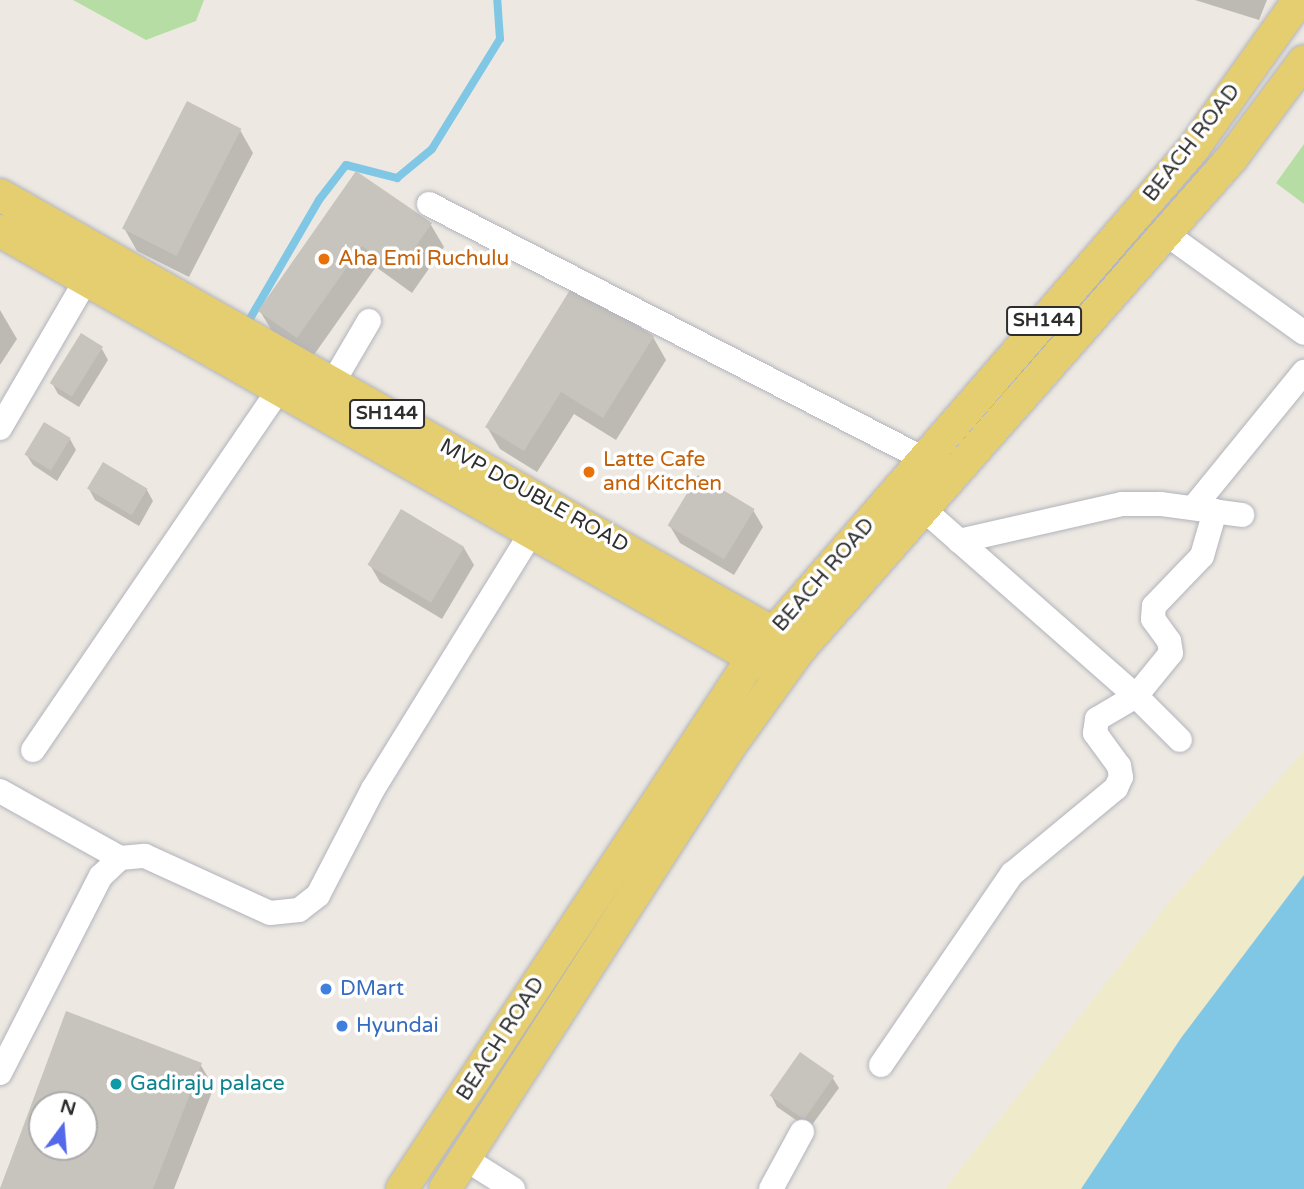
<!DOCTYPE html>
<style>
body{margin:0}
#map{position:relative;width:1304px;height:1189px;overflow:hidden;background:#ede9e2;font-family:"Varela Round",sans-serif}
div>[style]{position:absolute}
.green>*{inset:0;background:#b6dea4}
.sand>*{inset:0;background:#efeac9}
.water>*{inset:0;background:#80c6e5}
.shadow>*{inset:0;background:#0003}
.stream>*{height:8px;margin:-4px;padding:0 4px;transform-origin:4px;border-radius:4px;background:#80c6e5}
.building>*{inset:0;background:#c7c3bd;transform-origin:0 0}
.roads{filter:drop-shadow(0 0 2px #b2b3bc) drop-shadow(0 0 2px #b2b3bc)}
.minor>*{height:24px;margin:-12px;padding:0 12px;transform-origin:12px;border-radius:12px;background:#fff}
.major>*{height:32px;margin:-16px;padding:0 16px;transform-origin:16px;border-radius:16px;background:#e5ce70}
.dots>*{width:19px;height:19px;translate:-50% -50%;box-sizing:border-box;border:4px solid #fff;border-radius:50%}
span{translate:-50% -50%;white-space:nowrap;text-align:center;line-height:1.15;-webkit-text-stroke:7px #fff;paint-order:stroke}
.shield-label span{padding:2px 5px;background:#fff;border:2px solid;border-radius:5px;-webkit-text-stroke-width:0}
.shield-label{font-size:19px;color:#2e2e2e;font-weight:700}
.street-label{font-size:21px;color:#2e2e2e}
.food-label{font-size:21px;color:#c56008}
.left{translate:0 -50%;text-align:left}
.shop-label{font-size:21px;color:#366cbe}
.culture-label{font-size:21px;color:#0d838f}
.north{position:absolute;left:28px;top:1091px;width:70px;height:70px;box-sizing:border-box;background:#fff;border:2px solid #ababab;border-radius:50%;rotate:16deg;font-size:19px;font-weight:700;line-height:28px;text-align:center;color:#2e2e2e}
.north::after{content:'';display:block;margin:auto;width:24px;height:32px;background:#5369ea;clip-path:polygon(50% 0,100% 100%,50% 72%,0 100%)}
</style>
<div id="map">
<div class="green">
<div style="clip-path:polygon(73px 0,204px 0,196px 21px,146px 40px)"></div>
<div style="clip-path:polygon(1304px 144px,1304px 204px,1276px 183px)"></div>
</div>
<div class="sand">
<div style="clip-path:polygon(1304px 751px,1304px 875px,1181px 1038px,1081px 1189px,945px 1189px,1171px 900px)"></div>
</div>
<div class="water">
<div style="clip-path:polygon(1304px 875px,1304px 1189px,1081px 1189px,1181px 1038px)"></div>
</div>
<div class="shadow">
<div style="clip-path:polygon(1195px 0,1267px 0,1259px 20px)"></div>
<div style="clip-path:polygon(240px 130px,253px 153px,189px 277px,137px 251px,124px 228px)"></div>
<div style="clip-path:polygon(357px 173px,431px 225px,444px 247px,412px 293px,376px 267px,311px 359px,273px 333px,260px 311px)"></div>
<div style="clip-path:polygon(0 310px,17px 339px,0 365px)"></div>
<div style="clip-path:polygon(653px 337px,666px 360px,616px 440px,574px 414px,537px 472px,500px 449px,487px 427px)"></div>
<div style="clip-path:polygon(102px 349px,108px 360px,79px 407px,58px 394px,52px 383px)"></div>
<div style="clip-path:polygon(70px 439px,76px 450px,57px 481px,33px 465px,26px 454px)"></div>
<div style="clip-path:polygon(89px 489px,147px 490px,153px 501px,139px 526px,95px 500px)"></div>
<div style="clip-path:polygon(753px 510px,763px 527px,734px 575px,680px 543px,670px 526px)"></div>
<div style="clip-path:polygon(464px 548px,474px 565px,442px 619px,380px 582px,370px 565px)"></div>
<div style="clip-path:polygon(evenodd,67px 1013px,200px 1064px,214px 1087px,174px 1189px,0 1189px,67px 1013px,42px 1105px,84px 1105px,84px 1147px,42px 1147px,42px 1105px)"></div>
<div style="clip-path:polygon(832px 1077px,839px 1088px,809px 1129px,777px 1107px,771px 1095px)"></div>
</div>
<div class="stream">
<div style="left:248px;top:322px;width:141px;rotate:-59.8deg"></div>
<div style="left:319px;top:200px;width:44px;rotate:-52.4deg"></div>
<div style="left:346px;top:165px;width:53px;rotate:14.3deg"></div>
<div style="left:397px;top:178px;width:45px;rotate:-39.6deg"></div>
<div style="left:432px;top:149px;width:129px;rotate:-58.3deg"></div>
<div style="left:500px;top:39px;width:39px;rotate:-94deg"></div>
</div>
<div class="building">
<div style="left:187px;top:101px;width:61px;height:143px;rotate:27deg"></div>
<div style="clip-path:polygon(356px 171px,432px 223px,399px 271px,362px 246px,297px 338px,258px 311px)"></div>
<div style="clip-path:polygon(573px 285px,654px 336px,603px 418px,561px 392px,524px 451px,485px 427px)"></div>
<div style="left:81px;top:333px;width:26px;height:59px;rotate:32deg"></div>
<div style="left:44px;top:422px;width:31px;height:38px;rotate:31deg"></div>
<div style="left:103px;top:462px;width:52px;height:31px;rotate:31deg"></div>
<div style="left:698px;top:475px;width:66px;height:59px;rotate:31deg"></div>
<div style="left:401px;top:509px;width:74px;height:65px;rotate:31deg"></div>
<div style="clip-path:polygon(evenodd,66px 1011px,202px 1063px,153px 1189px,0 1189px,66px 1011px,42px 1105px,84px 1105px,84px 1147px,42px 1147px,42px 1105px)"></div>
<div style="left:800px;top:1052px;width:42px;height:53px;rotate:35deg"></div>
</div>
<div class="roads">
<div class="minor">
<div style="left:429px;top:204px;width:557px;rotate:27.26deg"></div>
<div style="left:1165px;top:233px;width:171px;rotate:35.7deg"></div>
<div style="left:332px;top:384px;width:73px;rotate:-59.6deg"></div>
<div style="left:0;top:428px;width:189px;rotate:-59.8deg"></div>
<div style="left:1193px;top:508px;width:176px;rotate:-50.8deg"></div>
<div style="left:923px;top:509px;width:283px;rotate:41.3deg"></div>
<div style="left:1136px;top:696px;width:62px;rotate:45deg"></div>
<div style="left:959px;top:541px;width:167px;rotate:-12.8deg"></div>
<div style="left:1122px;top:504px;width:39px"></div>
<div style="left:1161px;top:504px;width:82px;rotate:7.7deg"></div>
<div style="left:33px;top:750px;width:436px;rotate:-55.7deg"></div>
<div style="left:0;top:791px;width:137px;rotate:29.2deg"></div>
<div style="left:881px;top:1065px;width:232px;rotate:-55.6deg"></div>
<div style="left:1012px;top:874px;width:135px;rotate:-39.6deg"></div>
<div style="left:1116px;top:788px;width:12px;rotate:-66deg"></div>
<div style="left:1121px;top:777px;width:11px;rotate:-100deg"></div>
<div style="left:1119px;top:766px;width:41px;rotate:-126deg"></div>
<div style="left:1095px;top:733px;width:14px;rotate:-82deg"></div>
<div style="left:1097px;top:719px;width:45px;rotate:-30.5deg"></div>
<div style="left:1136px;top:696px;width:55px;rotate:-50.9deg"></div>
<div style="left:1171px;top:653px;width:12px;rotate:-99deg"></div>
<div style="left:1169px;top:641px;width:27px;rotate:-126deg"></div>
<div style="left:1153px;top:619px;width:13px;rotate:-86deg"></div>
<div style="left:1154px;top:606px;width:69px;rotate:-46.2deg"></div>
<div style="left:1202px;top:556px;width:47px;rotate:-73.9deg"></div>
<div style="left:0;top:1073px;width:221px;rotate:-62.9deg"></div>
<div style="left:101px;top:876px;width:26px;rotate:-43deg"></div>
<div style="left:120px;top:858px;width:25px;rotate:-5deg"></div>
<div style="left:145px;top:856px;width:137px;rotate:24.5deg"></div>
<div style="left:270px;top:913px;width:29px;rotate:-6deg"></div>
<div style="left:299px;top:910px;width:24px;rotate:-38deg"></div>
<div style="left:318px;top:895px;width:119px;rotate:-62.6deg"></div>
<div style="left:373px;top:789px;width:302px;rotate:-58.3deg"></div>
<div style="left:464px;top:1158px;width:58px;rotate:32.3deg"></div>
<div style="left:771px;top:1189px;width:65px;rotate:-61.5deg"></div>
</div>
<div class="major">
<div style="left:0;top:195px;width:909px;rotate:29.53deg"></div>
<div style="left:0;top:231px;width:884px;rotate:29.55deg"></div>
<div style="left:402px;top:1189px;width:637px;rotate:-56.58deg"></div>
<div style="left:753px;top:657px;width:672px;rotate:-49.1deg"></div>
<div style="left:1193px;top:149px;width:183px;rotate:-54.6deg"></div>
<div style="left:445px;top:1189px;width:527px;rotate:-57.25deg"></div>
<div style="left:730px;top:746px;width:120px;rotate:-54.2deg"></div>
<div style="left:800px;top:649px;width:653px;rotate:-48.67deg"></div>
<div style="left:1231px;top:159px;width:122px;rotate:-53.3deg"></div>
</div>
</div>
<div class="dots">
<div style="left:324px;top:259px;background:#e8710a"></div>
<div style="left:589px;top:472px;background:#e8710a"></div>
<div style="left:326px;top:989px;background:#3f7fe0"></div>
<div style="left:342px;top:1026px;background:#3f7fe0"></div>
<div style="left:116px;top:1084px;background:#0f9aa8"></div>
</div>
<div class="shield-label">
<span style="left:1044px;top:321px">SH144</span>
<span style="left:387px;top:414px">SH144</span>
</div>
<div class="street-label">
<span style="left:1192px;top:143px;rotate:-52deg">BEACH ROAD</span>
<span style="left:534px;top:496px;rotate:29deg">MVP DOUBLE ROAD</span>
<span style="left:824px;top:575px;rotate:-49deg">BEACH ROAD</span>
<span style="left:501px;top:1039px;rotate:-57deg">BEACH ROAD</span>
</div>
<div class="food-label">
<span class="left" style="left:338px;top:259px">Aha Emi Ruchulu</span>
<span class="left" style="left:603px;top:472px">Latte Cafe<br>and Kitchen</span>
</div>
<div class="shop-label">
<span class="left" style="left:340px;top:989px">DMart</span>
<span class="left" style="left:356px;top:1026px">Hyundai</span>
</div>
<div class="culture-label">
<span class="left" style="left:130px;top:1084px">Gadiraju palace</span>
</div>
<div class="north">N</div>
</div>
